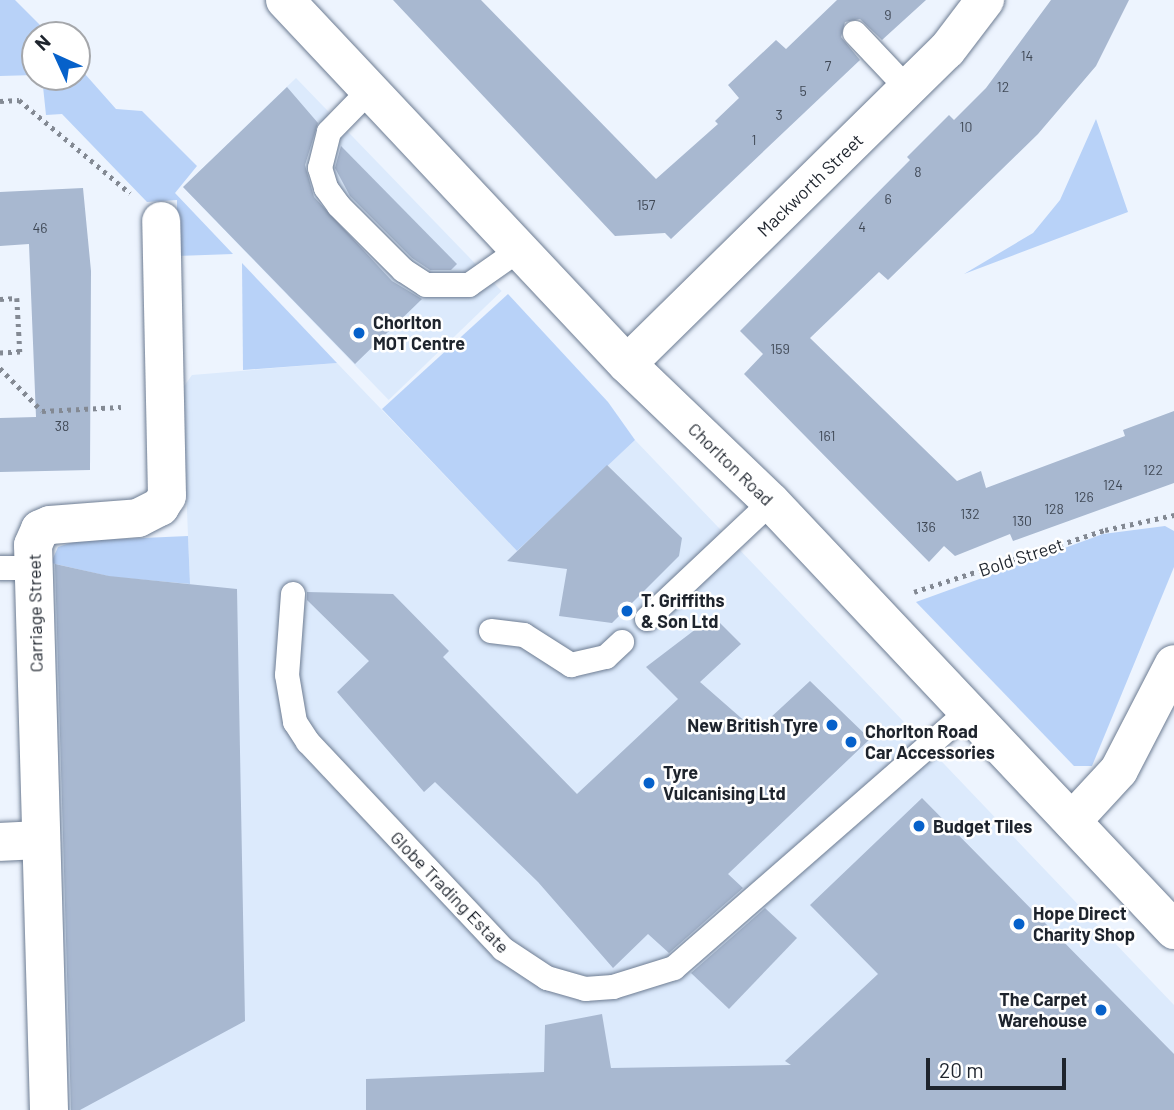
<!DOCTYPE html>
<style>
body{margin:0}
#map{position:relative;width:1174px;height:1110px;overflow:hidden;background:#edf4fe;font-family:Barlow,sans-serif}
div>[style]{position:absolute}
.built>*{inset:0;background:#dceafc;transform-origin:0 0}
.green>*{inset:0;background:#b8d2f8}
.building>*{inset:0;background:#a8b8d0}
.path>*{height:4.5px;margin-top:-2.25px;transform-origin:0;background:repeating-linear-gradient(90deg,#838993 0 3.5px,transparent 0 8.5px)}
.roads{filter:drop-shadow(0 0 2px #6d7c92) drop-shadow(0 0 2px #6d7c92)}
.lane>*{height:24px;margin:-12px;padding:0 12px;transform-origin:12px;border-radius:12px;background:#fff}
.street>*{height:38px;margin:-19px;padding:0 19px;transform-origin:19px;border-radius:19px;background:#fff}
.secondary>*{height:38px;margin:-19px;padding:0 19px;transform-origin:19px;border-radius:19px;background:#fff}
.dots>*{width:19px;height:19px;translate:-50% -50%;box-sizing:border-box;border:4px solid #fff;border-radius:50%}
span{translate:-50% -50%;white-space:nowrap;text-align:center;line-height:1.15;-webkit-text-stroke:5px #fff;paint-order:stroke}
.number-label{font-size:14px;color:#404956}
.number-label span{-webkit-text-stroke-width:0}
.street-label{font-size:18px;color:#1e242d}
.poi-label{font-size:18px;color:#1e242d;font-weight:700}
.left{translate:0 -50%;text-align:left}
.right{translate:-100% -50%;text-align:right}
.north{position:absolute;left:21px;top:21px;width:70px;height:70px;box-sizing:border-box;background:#fff;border:2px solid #a5a7ab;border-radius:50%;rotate:315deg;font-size:19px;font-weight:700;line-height:28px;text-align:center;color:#1e242d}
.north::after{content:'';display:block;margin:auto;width:24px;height:32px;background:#0661ca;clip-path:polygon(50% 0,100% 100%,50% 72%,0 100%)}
.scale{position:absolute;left:926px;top:1058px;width:140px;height:32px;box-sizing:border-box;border:4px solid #1e242d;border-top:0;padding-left:9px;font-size:21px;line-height:24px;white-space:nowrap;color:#1e242d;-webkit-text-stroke:5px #fff;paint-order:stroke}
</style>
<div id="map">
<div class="built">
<div style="left:296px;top:78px;width:296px;height:157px;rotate:46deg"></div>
<div style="clip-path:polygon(337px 363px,517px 551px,635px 440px,1174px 1005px,1174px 1110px,67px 1110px,51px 563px,112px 577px,190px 584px,182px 389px,192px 375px)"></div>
</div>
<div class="green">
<div style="clip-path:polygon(0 0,15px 0,50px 35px,35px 35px,35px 75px,0 76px)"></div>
<div style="clip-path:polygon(77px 65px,116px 109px,142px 111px,197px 166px,175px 193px,233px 254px,177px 256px,177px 200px,147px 202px,62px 114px,46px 115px,42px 77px,77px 77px)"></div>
<div style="clip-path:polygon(1096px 119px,1128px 212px,964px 274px,1033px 233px,1060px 200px)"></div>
<div style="clip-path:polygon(242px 263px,337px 363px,243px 370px)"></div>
<div style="clip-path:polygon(508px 294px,608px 402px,635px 440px,517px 551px,382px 409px)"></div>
<div style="clip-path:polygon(1165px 526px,1174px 531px,1174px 567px,1092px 766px,1074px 766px,916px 602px,1103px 534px)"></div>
<div style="clip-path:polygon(188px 536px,190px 584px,112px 577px,51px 563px,58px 547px,76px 541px)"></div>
</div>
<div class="building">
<div style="clip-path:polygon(393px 0,481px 0,656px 179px,718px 124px,715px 121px,739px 98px,728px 85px,776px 40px,786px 49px,837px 0,926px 0,882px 40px,860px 19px,845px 22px,841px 37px,860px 60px,671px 239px,665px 233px,615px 236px)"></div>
<div style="clip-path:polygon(1051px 0,1129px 0,1096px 66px,1038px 134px,888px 280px,879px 272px,810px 338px,957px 481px,981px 471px,986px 488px,1125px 436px,1123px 430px,1174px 411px,1174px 483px,1013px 541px,1010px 534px,955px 556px,944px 546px,929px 562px,744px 374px,763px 354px,740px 331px,910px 160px,907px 157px,949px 115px,954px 120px,986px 88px)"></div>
<div style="clip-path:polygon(287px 87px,318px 123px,305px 165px,314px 197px,392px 281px,422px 299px,355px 364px,183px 187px)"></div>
<div style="clip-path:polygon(341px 146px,457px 264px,451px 270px,430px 270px,412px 258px,350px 196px,335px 168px)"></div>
<div style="clip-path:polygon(83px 188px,91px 271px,90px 470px,0 472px,0 418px,36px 417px,29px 244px,0 246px,0 192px)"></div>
<div style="clip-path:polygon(607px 465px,682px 538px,679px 556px,612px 623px,559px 616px,567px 569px,507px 561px)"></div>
<div style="clip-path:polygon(55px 564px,109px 576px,237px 589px,245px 1021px,80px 1110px,71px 1110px)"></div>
<div style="clip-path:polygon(307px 592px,393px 594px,449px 651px,443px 657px,577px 794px,678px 699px,646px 667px,713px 616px,741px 644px,700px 682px,756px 731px,810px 681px,870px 739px,728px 874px,743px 888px,669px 953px,648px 934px,613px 968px,538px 882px,435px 782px,424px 792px,337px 692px,369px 661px,307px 600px)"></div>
<div style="clip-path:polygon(922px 798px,1174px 1054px,1174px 1110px,366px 1110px,366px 1079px,544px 1072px,545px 1025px,602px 1014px,611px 1068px,791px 1065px,785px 1061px,878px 974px,810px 905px)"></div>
<div style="clip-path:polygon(765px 908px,797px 938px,729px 1009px,691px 973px)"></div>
</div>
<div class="path">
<div style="left:0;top:101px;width:19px;rotate:-3deg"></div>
<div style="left:19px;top:100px;width:145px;rotate:40deg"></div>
<div style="left:0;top:299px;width:17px;rotate:-3deg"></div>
<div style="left:17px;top:298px;width:54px;rotate:86.8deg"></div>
<div style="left:20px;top:352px;width:20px;rotate:177deg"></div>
<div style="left:0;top:368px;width:60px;rotate:45.7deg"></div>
<div style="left:42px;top:411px;width:79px;rotate:-2.9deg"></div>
<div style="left:914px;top:592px;width:201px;rotate:-18deg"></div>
<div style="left:1105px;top:530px;width:71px;rotate:-12.3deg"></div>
</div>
<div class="roads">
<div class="lane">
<div style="left:855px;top:33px;width:77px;rotate:46.6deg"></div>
<div style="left:368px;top:92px;width:56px;rotate:134.3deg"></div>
<div style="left:329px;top:132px;width:37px;rotate:104deg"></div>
<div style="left:320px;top:168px;width:21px;rotate:73deg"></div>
<div style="left:326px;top:188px;width:22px;rotate:54deg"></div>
<div style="left:339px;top:206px;width:91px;rotate:45deg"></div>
<div style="left:403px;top:270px;width:27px;rotate:33deg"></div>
<div style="left:426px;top:285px;width:43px"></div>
<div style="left:469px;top:285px;width:61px;rotate:-35deg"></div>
<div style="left:0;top:568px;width:32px"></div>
<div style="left:293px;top:594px;width:81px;rotate:94.2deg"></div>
<div style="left:287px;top:675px;width:48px;rotate:80.3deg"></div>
<div style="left:295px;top:722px;width:24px;rotate:57deg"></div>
<div style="left:308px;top:742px;width:284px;rotate:46.7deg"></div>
<div style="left:503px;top:949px;width:53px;rotate:33.4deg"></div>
<div style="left:547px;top:978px;width:40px;rotate:16deg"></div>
<div style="left:585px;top:989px;width:28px;rotate:-4deg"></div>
<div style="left:613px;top:987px;width:64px;rotate:-17.3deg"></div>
<div style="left:674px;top:968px;width:391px;rotate:-41.1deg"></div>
<div style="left:647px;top:619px;width:170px;rotate:-43.3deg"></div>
<div style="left:491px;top:631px;width:33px;rotate:7deg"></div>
<div style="left:524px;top:635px;width:56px;rotate:32.6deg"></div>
<div style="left:571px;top:665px;width:36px;rotate:-13deg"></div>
<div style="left:606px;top:657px;width:22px;rotate:-43deg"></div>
</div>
<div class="street">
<div style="left:627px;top:364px;width:448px;rotate:-44.5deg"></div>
<div style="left:947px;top:50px;width:63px;rotate:-52.8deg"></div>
<div style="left:0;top:842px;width:41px;rotate:-2.8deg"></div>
<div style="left:49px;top:1110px;width:565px;rotate:-91.62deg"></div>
<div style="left:33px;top:545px;width:17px;rotate:-66deg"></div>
<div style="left:40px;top:529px;width:11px;rotate:-22deg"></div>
<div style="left:50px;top:525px;width:88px;rotate:-4.5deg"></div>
<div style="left:138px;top:518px;width:25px;rotate:-27deg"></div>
<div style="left:160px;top:507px;width:13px;rotate:-58deg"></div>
<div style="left:167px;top:496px;width:275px;rotate:-91.2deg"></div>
</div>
<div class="secondary">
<div style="left:285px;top:0;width:499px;rotate:46.8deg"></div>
<div style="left:627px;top:364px;width:199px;rotate:43.8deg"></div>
<div style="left:771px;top:502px;width:588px;rotate:46.72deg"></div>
<div style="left:1072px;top:821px;width:69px;rotate:-47.3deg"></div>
<div style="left:1119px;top:770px;width:119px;rotate:-62.6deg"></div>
</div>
</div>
<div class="dots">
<div style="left:359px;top:333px;background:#0661ca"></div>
<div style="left:627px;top:611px;background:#0661ca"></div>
<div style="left:832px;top:725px;background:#0661ca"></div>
<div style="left:851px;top:742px;background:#0661ca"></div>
<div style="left:649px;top:783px;background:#0661ca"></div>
<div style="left:919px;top:826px;background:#0661ca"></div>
<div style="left:1019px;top:924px;background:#0661ca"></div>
<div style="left:1101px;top:1010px;background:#0661ca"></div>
</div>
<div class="number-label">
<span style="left:888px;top:15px">9</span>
<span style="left:1027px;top:56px">14</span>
<span style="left:828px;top:66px">7</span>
<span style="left:1003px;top:87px">12</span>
<span style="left:803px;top:91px">5</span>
<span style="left:779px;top:115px">3</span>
<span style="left:966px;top:127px">10</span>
<span style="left:754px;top:140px">1</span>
<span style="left:918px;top:172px">8</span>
<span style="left:888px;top:199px">6</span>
<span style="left:646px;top:205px">157</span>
<span style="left:862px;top:227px">4</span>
<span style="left:40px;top:228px">46</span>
<span style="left:780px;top:349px">159</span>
<span style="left:62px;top:426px">38</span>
<span style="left:827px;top:436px">161</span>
<span style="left:1153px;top:470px">122</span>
<span style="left:1113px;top:485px">124</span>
<span style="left:1084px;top:497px">126</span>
<span style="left:1054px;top:509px">128</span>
<span style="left:970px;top:514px">132</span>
<span style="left:1022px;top:521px">130</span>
<span style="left:926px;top:527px">136</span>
</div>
<div class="street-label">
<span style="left:810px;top:185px;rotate:-44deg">Mackworth Street</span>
<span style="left:731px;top:464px;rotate:44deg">Chorlton Road</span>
<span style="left:1021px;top:557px;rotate:-18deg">Bold Street</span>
<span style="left:35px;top:613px;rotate:-91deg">Carriage Street</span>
<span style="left:450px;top:892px;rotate:46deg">Globe Trading Estate</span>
</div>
<div class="poi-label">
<span class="left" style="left:373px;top:333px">Chorlton<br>MOT Centre</span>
<span class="left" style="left:641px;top:611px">T. Griffiths<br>&amp; Son Ltd</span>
<span class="right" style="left:818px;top:725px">New British Tyre</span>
<span class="left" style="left:865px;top:742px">Chorlton Road<br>Car Accessories</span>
<span class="left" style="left:663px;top:783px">Tyre<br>Vulcanising Ltd</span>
<span class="left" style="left:933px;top:826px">Budget Tiles</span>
<span class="left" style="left:1033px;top:924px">Hope Direct<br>Charity Shop</span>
<span class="right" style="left:1087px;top:1010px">The Carpet<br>Warehouse</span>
</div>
<div class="north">N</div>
<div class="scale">20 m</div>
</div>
